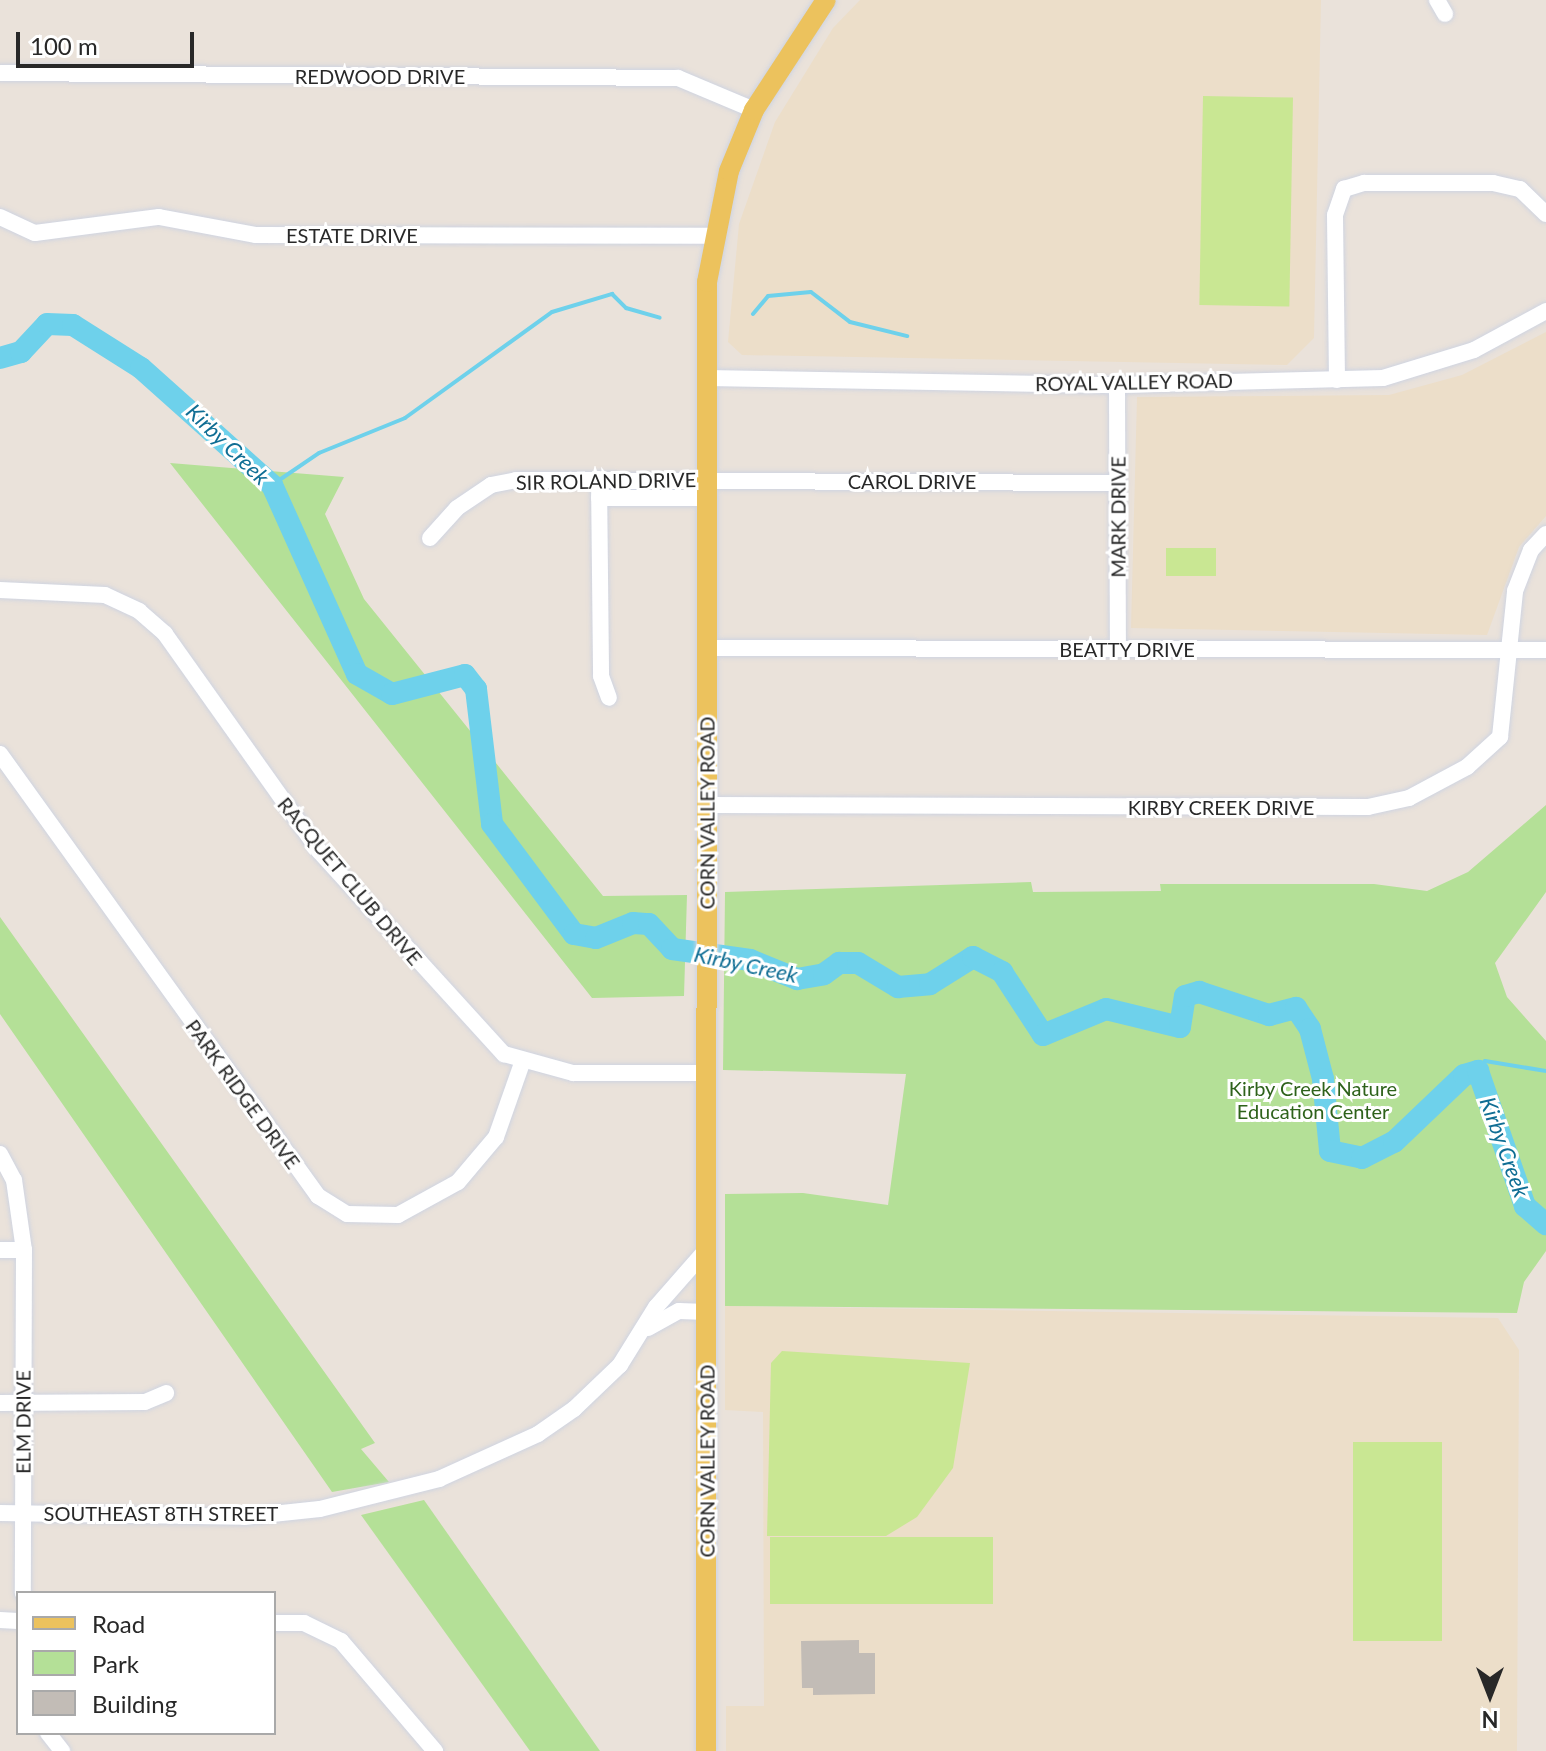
<!DOCTYPE html>
<style>
body{margin:0}
#map{position:relative;width:1546px;height:1751px;overflow:hidden;background:#eae2da;font-family:Lato,sans-serif}
div>[style]{position:absolute}
.education>*{inset:0;background:#ecdec9}
.green>*{inset:0;background:#b4e097}
.pitch>*{inset:0;background:#c9e793;transform-origin:0 0}
.stream>*{height:4px;margin:-2px;padding:0 2px;transform-origin:2px;border-radius:2px;background:#6ed1eb}
.river>*{height:22px;margin:-11px;padding:0 11px;transform-origin:11px;border-radius:11px;background:#6ed1eb}
.building>*{inset:0;background:#c2bcb6}
.roads{filter:drop-shadow(0 0 2px #cfd4e1) drop-shadow(0 0 2px #cfd4e1)}
.minor>*{height:16px;margin:-8px;padding:0 8px;transform-origin:8px;border-radius:8px;background:#fff}
.major>*{height:20px;margin:-10px;padding:0 10px;transform-origin:10px;border-radius:10px;background:#ecc25d}
span{translate:-50% -50%;white-space:nowrap;text-align:center;line-height:1.15;-webkit-text-stroke:6px #fff;paint-order:stroke}
.street-label{font-size:20px;color:#282828}
.park-label{font-size:20px;color:#2e621b}
.water-label{font-size:22px;color:#106e94;font-style:italic}
.legend{position:absolute;left:16px;top:1591px;width:260px;height:144px;box-sizing:border-box;background:#fff;border:2px solid #a9a9a9;margin:0;padding:10px 14px;list-style:none;font-size:24px;color:#282828}
.legend li{display:flex;align-items:center;gap:16px;height:40px}
.legend b{width:40px;border:2px solid #a9a9a9}
.north{position:absolute;left:1450px;top:1655px;width:80px;height:80px;-webkit-text-stroke:6px #fff;paint-order:stroke;rotate:180deg;font-size:22px;font-weight:700;line-height:32px;text-align:center;color:#282828}
.north::after{content:'';display:block;margin:auto;width:28px;height:36px;background:#282828;clip-path:polygon(50% 0,100% 100%,50% 72%,0 100%)}
.scale{position:absolute;left:16px;top:32px;width:178px;height:36px;box-sizing:border-box;border:4px solid #282828;border-top:0;padding-left:10px;font-size:24px;line-height:28px;white-space:nowrap;color:#282828;-webkit-text-stroke:6px #fff;paint-order:stroke}
</style>
<div id="map">
<div class="education">
<div style="clip-path:polygon(860px 0,1321px 0,1314px 338px,1287px 365px,742px 355px,728px 342px,739px 224px,775px 122px,833px 28px)"></div>
<div style="clip-path:polygon(1546px 332px,1546px 516px,1519px 547px,1487px 635px,1131px 628px,1137px 397px,1389px 395px,1462px 375px)"></div>
<div style="clip-path:polygon(725px 1306px,1498px 1318px,1519px 1350px,1517px 1751px,726px 1751px,726px 1706px,764px 1706px,763px 1412px,725px 1410px)"></div>
</div>
<div class="green">
<div style="clip-path:polygon(170px 463px,344px 477px,325px 514px,364px 599px,603px 896px,687px 895px,684px 996px,592px 998px)"></div>
<div style="clip-path:polygon(1546px 805px,1546px 892px,1495px 963px,1507px 997px,1546px 1041px,1546px 1251px,1524px 1282px,1517px 1313px,725px 1306px,725px 1194px,803px 1193px,888px 1205px,906px 1074px,723px 1070px,725px 892px,1031px 882px,1033px 892px,1161px 891px,1160px 884px,1374px 884px,1427px 891px,1468px 872px)"></div>
<div style="clip-path:polygon(0 917px,375px 1443px,361px 1449px,389px 1482px,332px 1492px,0 1014px)"></div>
<div style="clip-path:polygon(424px 1500px,600px 1751px,530px 1751px,361px 1515px)"></div>
</div>
<div class="pitch">
<div style="left:1203px;top:96px;width:90px;height:209px;rotate:1deg"></div>
<div style="left:1216px;top:548px;width:28px;height:50px;rotate:90deg"></div>
<div style="clip-path:polygon(782px 1351px,970px 1363px,953px 1468px,917px 1517px,886px 1536px,767px 1536px,771px 1363px)"></div>
<div style="left:1353px;top:1442px;width:89px;height:199px"></div>
<div style="left:770px;top:1537px;width:223px;height:67px"></div>
</div>
<div class="stream">
<div style="left:753px;top:314px;width:23px;rotate:-50deg"></div>
<div style="left:768px;top:296px;width:43px;rotate:-5.3deg"></div>
<div style="left:811px;top:292px;width:49px;rotate:37.6deg"></div>
<div style="left:850px;top:322px;width:59px;rotate:13.8deg"></div>
<div style="left:272px;top:485px;width:57px;rotate:-34.2deg"></div>
<div style="left:319px;top:453px;width:93px;rotate:-22.1deg"></div>
<div style="left:405px;top:418px;width:181px;rotate:-35.8deg"></div>
<div style="left:552px;top:312px;width:63px;rotate:-16.7deg"></div>
<div style="left:612px;top:294px;width:20px;rotate:45deg"></div>
<div style="left:626px;top:308px;width:35px;rotate:16deg"></div>
<div style="left:1478px;top:1071px;width:12px;rotate:-55deg"></div>
<div style="left:1485px;top:1061px;width:62px;rotate:9.3deg"></div>
</div>
<div class="river">
<div style="left:0;top:358px;width:22px;rotate:-16deg"></div>
<div style="left:21px;top:352px;width:38px;rotate:-47deg"></div>
<div style="left:47px;top:324px;width:26px;rotate:2deg"></div>
<div style="left:73px;top:325px;width:80px;rotate:32.3deg"></div>
<div style="left:141px;top:368px;width:176px;rotate:41.8deg"></div>
<div style="left:272px;top:485px;width:207px;rotate:65.8deg"></div>
<div style="left:357px;top:674px;width:40px;rotate:29.7deg"></div>
<div style="left:392px;top:694px;width:75px;rotate:-14.6deg"></div>
<div style="left:465px;top:675px;width:18px;rotate:52deg"></div>
<div style="left:476px;top:689px;width:136px;rotate:83.2deg"></div>
<div style="left:492px;top:824px;width:137px;rotate:53.3deg"></div>
<div style="left:574px;top:934px;width:22px;rotate:10deg"></div>
<div style="left:596px;top:938px;width:40px;rotate:-22deg"></div>
<div style="left:633px;top:923px;width:16px;rotate:4deg"></div>
<div style="left:649px;top:924px;width:34px;rotate:47deg"></div>
<div style="left:672px;top:949px;width:79px;rotate:8deg"></div>
<div style="left:750px;top:960px;width:51px;rotate:22deg"></div>
<div style="left:797px;top:979px;width:27px;rotate:-10deg"></div>
<div style="left:824px;top:974px;width:19px;rotate:-36deg"></div>
<div style="left:839px;top:963px;width:19px"></div>
<div style="left:858px;top:963px;width:47px;rotate:31deg"></div>
<div style="left:898px;top:987px;width:32px;rotate:-5deg"></div>
<div style="left:930px;top:984px;width:51px;rotate:-32.1deg"></div>
<div style="left:973px;top:957px;width:33px;rotate:27deg"></div>
<div style="left:1002px;top:972px;width:75px;rotate:56.9deg"></div>
<div style="left:1043px;top:1035px;width:68px;rotate:-22.4deg"></div>
<div style="left:1106px;top:1009px;width:76px;rotate:13.7deg"></div>
<div style="left:1180px;top:1027px;width:31px;rotate:-81deg"></div>
<div style="left:1185px;top:996px;width:15px;rotate:-16deg"></div>
<div style="left:1199px;top:992px;width:74px;rotate:18.2deg"></div>
<div style="left:1269px;top:1015px;width:28px;rotate:-15deg"></div>
<div style="left:1296px;top:1008px;width:25px;rotate:56deg"></div>
<div style="left:1310px;top:1029px;width:52px;rotate:75.4deg"></div>
<div style="left:1323px;top:1079px;width:72px;rotate:84.4deg"></div>
<div style="left:1330px;top:1151px;width:33px;rotate:12deg"></div>
<div style="left:1362px;top:1158px;width:36px;rotate:-27deg"></div>
<div style="left:1394px;top:1142px;width:97px;rotate:-43.7deg"></div>
<div style="left:1464px;top:1075px;width:15px;rotate:-16deg"></div>
<div style="left:1478px;top:1071px;width:143px;rotate:70.8deg"></div>
<div style="left:1525px;top:1206px;width:28px;rotate:41deg"></div>
</div>
<div class="building">
<div style="clip-path:polygon(859px 1640px,859px 1653px,875px 1653px,875px 1694px,813px 1695px,813px 1688px,802px 1688px,801px 1641px)"></div>
</div>
<div class="roads">
<div class="minor">
<div style="left:1437px;top:0;width:16px;rotate:60deg"></div>
<div style="left:0;top:73px;width:678px;rotate:0.42deg"></div>
<div style="left:678px;top:78px;width:82px;rotate:22.8deg"></div>
<div style="left:0;top:217px;width:38px;rotate:25deg"></div>
<div style="left:35px;top:233px;width:125px;rotate:-7.4deg"></div>
<div style="left:159px;top:217px;width:99px;rotate:10.5deg"></div>
<div style="left:256px;top:235px;width:456px;rotate:0.1deg"></div>
<div style="left:707px;top:378px;width:410px;rotate:1deg"></div>
<div style="left:1117px;top:385px;width:266px;rotate:-1.5deg"></div>
<div style="left:1383px;top:378px;width:95px;rotate:-17.1deg"></div>
<div style="left:1474px;top:350px;width:82px;rotate:-28.4deg"></div>
<div style="left:1337px;top:380px;width:165px;rotate:-90.7deg"></div>
<div style="left:1335px;top:215px;width:28px;rotate:-71deg"></div>
<div style="left:1344px;top:189px;width:21px;rotate:-17deg"></div>
<div style="left:1364px;top:183px;width:129px"></div>
<div style="left:1493px;top:183px;width:28px;rotate:13deg"></div>
<div style="left:1520px;top:189px;width:36px;rotate:44deg"></div>
<div style="left:1117px;top:385px;width:264px;rotate:89.8deg"></div>
<div style="left:599px;top:479px;width:197px;rotate:89.4deg"></div>
<div style="left:601px;top:676px;width:23px;rotate:70deg"></div>
<div style="left:599px;top:498px;width:107px"></div>
<div style="left:430px;top:538px;width:40px;rotate:-48deg"></div>
<div style="left:457px;top:508px;width:41px;rotate:-34.1deg"></div>
<div style="left:491px;top:485px;width:25px;rotate:-11deg"></div>
<div style="left:516px;top:480px;width:602px;rotate:0.29deg"></div>
<div style="left:0;top:590px;width:105px;rotate:2.7deg"></div>
<div style="left:105px;top:595px;width:38px;rotate:25deg"></div>
<div style="left:139px;top:611px;width:35px;rotate:41deg"></div>
<div style="left:165px;top:634px;width:266px;rotate:54.6deg"></div>
<div style="left:319px;top:851px;width:275px;rotate:47.7deg"></div>
<div style="left:504px;top:1054px;width:72px;rotate:15.4deg"></div>
<div style="left:573px;top:1073px;width:134px"></div>
<div style="left:707px;top:648px;width:839px;rotate:0.14deg"></div>
<div style="left:0;top:754px;width:545px;rotate:54.27deg"></div>
<div style="left:318px;top:1196px;width:34px;rotate:32deg"></div>
<div style="left:347px;top:1214px;width:51px;rotate:1.1deg"></div>
<div style="left:398px;top:1215px;width:68px;rotate:-28.8deg"></div>
<div style="left:458px;top:1182px;width:59px;rotate:-49.8deg"></div>
<div style="left:496px;top:1137px;width:78px;rotate:-70.6deg"></div>
<div style="left:707px;top:805px;width:661px;rotate:0.17deg"></div>
<div style="left:1368px;top:807px;width:42px;rotate:-12.4deg"></div>
<div style="left:1409px;top:798px;width:66px;rotate:-28.1deg"></div>
<div style="left:1467px;top:767px;width:45px;rotate:-42.3deg"></div>
<div style="left:1500px;top:737px;width:147px;rotate:-84.1deg"></div>
<div style="left:1515px;top:591px;width:44px;rotate:-68.7deg"></div>
<div style="left:1531px;top:550px;width:22px;rotate:-47deg"></div>
<div style="left:0;top:1154px;width:30px;rotate:62deg"></div>
<div style="left:14px;top:1180px;width:71px;rotate:81.9deg"></div>
<div style="left:24px;top:1250px;width:343px;rotate:90.2deg"></div>
<div style="left:0;top:1250px;width:24px"></div>
<div style="left:648px;top:1328px;width:35px;rotate:-29deg"></div>
<div style="left:679px;top:1311px;width:28px;rotate:2deg"></div>
<div style="left:0;top:1403px;width:145px;rotate:-0.4deg"></div>
<div style="left:145px;top:1402px;width:23px;rotate:-23deg"></div>
<div style="left:0;top:1513px;width:244px;rotate:0.9deg"></div>
<div style="left:244px;top:1517px;width:76px;rotate:-6deg"></div>
<div style="left:320px;top:1509px;width:123px;rotate:-14.1deg"></div>
<div style="left:439px;top:1479px;width:109px;rotate:-24.4deg"></div>
<div style="left:538px;top:1434px;width:44px;rotate:-34.8deg"></div>
<div style="left:574px;top:1409px;width:64px;rotate:-43.7deg"></div>
<div style="left:620px;top:1365px;width:68px;rotate:-58.2deg"></div>
<div style="left:656px;top:1307px;width:77px;rotate:-48.7deg"></div>
<div style="left:0;top:1620px;width:18px;rotate:3deg"></div>
<div style="left:274px;top:1623px;width:30px"></div>
<div style="left:304px;top:1623px;width:41px;rotate:25.9deg"></div>
<div style="left:341px;top:1641px;width:145px;rotate:49.5deg"></div>
<div style="left:48px;top:1733px;width:23px;rotate:52deg"></div>
</div>
<div class="major">
<div style="left:706px;top:1751px;width:1469px;rotate:-89.96deg"></div>
<div style="left:707px;top:282px;width:113px;rotate:-78.8deg"></div>
<div style="left:729px;top:171px;width:66px;rotate:-67.7deg"></div>
<div style="left:754px;top:110px;width:131px;rotate:-56.8deg"></div>
</div>
</div>
<div class="street-label">
<span style="left:380px;top:76px">REDWOOD DRIVE</span>
<span style="left:352px;top:235px">ESTATE DRIVE</span>
<span style="left:1134px;top:382px;rotate:-1deg">ROYAL VALLEY ROAD</span>
<span style="left:606px;top:481px;rotate:-1deg">SIR ROLAND DRIVE</span>
<span style="left:912px;top:481px">CAROL DRIVE</span>
<span style="left:1118px;top:517px;rotate:-90deg">MARK DRIVE</span>
<span style="left:1127px;top:649px">BEATTY DRIVE</span>
<span style="left:1221px;top:807px">KIRBY CREEK DRIVE</span>
<span style="left:707px;top:813px;rotate:-90deg">CORN VALLEY ROAD</span>
<span style="left:350px;top:881px;rotate:50deg">RACQUET CLUB DRIVE</span>
<span style="left:243px;top:1094px;rotate:54deg">PARK RIDGE DRIVE</span>
<span style="left:23px;top:1422px;rotate:-90deg">ELM DRIVE</span>
<span style="left:707px;top:1461px;rotate:-90deg">CORN VALLEY ROAD</span>
<span style="left:161px;top:1513px">SOUTHEAST 8TH STREET</span>
</div>
<div class="park-label">
<span style="left:1313px;top:1100px">Kirby Creek Nature<br>Education Center</span>
</div>
<div class="water-label">
<span style="left:228px;top:444px;rotate:44deg">Kirby Creek</span>
<span style="left:746px;top:964px;rotate:12deg">Kirby Creek</span>
<span style="left:1505px;top:1147px;rotate:70deg">Kirby Creek</span>
</div>
<ul class="legend">
<li><b style="height:10px;background:#ecc25d"></b>Road</li>
<li><b style="height:22px;background:#b4e097"></b>Park</li>
<li><b style="height:22px;background:#c2bcb6"></b>Building</li>
</ul>
<div class="north">N</div>
<div class="scale">100 m</div>
</div>
